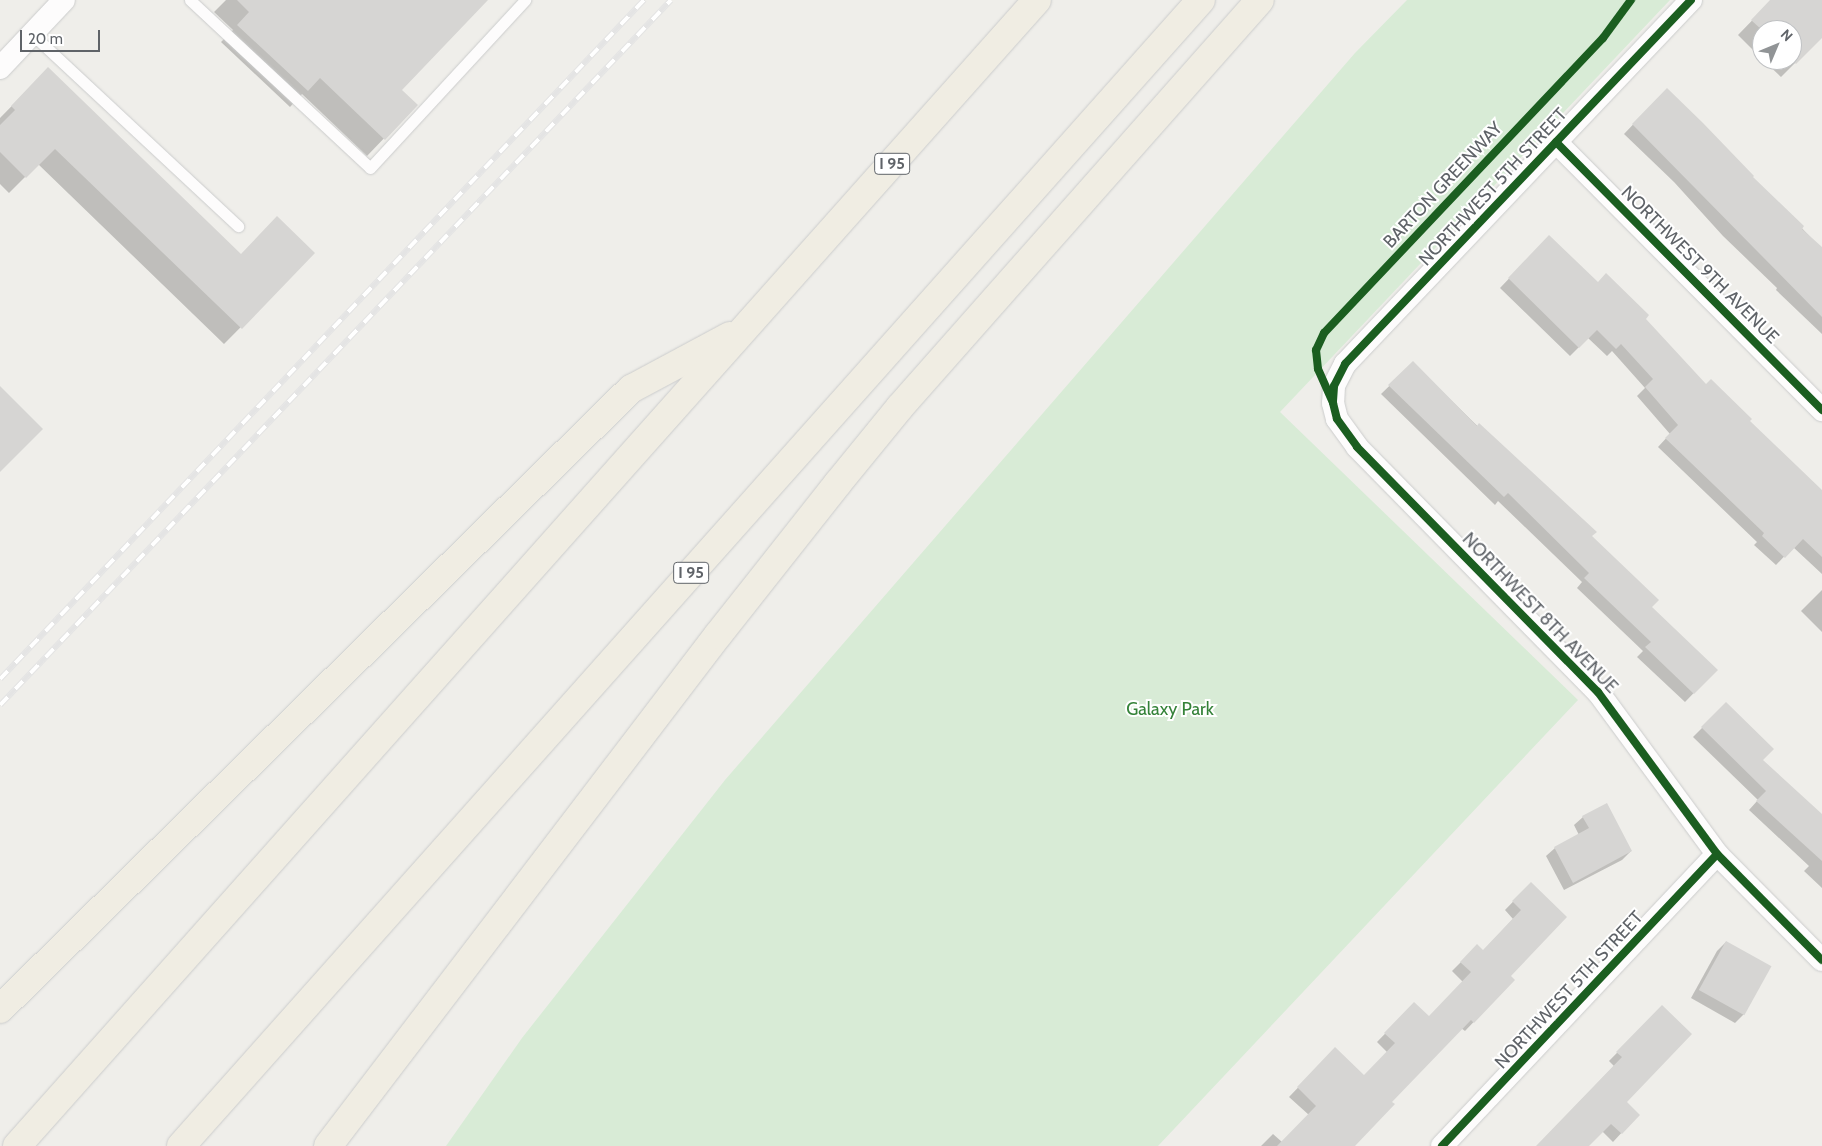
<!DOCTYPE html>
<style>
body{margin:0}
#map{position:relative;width:1822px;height:1146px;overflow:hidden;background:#efeeea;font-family:Cabin,sans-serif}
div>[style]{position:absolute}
.green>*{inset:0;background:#d8ebd6}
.shadow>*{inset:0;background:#0003}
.building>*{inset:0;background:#d6d5d3;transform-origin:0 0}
.roads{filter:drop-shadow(0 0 1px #cbcccc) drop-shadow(0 0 1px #cbcccc)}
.lane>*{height:11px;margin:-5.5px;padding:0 5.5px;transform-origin:5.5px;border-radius:5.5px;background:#fdfcfc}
.street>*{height:22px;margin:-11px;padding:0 11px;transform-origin:11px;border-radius:11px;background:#fdfcfc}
.highway>*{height:28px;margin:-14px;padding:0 14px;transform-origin:14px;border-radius:14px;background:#f0ede3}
.rail>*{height:5.5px;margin-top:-2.75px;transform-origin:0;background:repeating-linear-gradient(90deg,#fff 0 11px,#e4e4e4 0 22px);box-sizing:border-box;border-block:1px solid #e4e4e4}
.cycleway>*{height:8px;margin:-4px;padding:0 4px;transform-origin:4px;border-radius:4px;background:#1b5e20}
span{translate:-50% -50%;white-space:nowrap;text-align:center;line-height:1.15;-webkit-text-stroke:4px #fff;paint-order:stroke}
.shield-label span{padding:1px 4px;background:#fff;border:1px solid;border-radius:4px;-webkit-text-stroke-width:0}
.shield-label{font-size:16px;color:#5f6368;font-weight:700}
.street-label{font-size:18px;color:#5f6368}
.park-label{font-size:18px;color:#348238}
.north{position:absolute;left:1752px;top:20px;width:50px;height:50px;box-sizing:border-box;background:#fff;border:1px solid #bfc1c3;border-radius:50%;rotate:45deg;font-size:14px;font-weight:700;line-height:20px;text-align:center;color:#5f6368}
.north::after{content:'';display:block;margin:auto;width:18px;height:22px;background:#919496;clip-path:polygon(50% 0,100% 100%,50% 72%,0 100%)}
.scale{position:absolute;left:20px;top:30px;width:80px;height:22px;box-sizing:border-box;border:2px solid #5f6368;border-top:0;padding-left:6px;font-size:15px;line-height:18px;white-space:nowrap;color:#5f6368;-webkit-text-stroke:4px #fff;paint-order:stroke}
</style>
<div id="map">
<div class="green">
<div style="clip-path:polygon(1407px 0,1670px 0,1280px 412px,1578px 700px,1158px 1146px,446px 1146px,522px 1038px,725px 780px,1355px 53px)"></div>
</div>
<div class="shadow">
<div style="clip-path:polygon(226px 0,487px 0,401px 90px,416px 105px,367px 156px,302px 94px,290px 107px,221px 42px,233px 30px,214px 12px)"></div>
<div style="clip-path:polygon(1772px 0,1822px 0,1822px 36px,1781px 77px,1763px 60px,1792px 60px,1792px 30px,1762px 30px,1762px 59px,1738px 35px)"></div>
<div style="clip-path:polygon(48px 69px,240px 256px,314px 253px,224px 344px,38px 164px,9px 193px,0 184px,0 118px)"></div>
<div style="clip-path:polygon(1667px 89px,1822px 249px,1822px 334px,1776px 290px,1777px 288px,1723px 236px,1674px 182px,1624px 134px)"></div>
<div style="clip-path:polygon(1541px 245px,1598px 283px,1644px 319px,1706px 386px,1748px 421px,1822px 491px,1822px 574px,1793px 547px,1776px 565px,1754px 545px,1757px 542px,1658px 447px,1670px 434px,1637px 396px,1645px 388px,1612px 351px,1607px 356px,1588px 338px,1570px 356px,1500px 288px)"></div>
<div style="clip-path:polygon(1413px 363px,1590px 536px,1651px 607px,1716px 670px,1685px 702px,1637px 657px,1643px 651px,1577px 588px,1582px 582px,1498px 501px,1495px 505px,1381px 394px)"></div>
<div style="clip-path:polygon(1822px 590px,1822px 632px,1801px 611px)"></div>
<div style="clip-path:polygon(1726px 704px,1762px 760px,1822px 816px,1822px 888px,1804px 871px,1809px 866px,1749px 810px,1758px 800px,1693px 737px)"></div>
<div style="clip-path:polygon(1583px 817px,1631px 851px,1622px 860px,1564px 890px,1546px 856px,1555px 848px,1579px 835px,1574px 825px)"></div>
<div style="clip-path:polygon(1531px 883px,1509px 976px,1514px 980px,1465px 1031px,1461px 1028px,1390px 1102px,1353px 1146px,1261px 1146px,1273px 1134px,1282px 1142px,1309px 1115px,1289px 1097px,1335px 1049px,1364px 1077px,1388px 1053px,1377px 1042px,1414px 1004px,1429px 1018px,1463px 982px,1452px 971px,1477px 946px,1483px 951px,1513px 919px,1505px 910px)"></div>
<div style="clip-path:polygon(1726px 942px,1744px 1014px,1735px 1023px,1691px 998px,1717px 951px)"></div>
<div style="clip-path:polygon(1662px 1007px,1625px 1102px,1638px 1115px,1613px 1142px,1602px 1131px,1588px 1146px,1537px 1146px,1614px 1066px,1609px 1061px)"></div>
</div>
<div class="building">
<div style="clip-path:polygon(237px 0,488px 0,402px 90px,418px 105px,385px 140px,320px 78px,308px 91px,237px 25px,249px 12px)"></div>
<div style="clip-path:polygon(1770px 0,1822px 0,1822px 38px,1796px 64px,1792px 60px,1792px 30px,1762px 30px,1751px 20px)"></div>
<div style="clip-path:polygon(48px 67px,241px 254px,277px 216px,315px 253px,242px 329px,55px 149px,26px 178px,0 152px,0 125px,15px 110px,11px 106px)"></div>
<div style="clip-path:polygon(1667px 88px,1703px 123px,1754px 176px,1753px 177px,1804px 226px,1802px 229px,1822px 247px,1822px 317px,1632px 124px)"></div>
<div style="clip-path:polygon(1549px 235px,1598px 282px,1606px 273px,1649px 315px,1646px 319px,1706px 384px,1711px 379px,1752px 419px,1750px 421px,1822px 490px,1822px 557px,1803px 539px,1785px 558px,1762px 536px,1764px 533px,1665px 438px,1678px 425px,1645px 387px,1653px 379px,1621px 344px,1616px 349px,1597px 330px,1579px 348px,1508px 278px)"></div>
<div style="clip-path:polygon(1413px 361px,1477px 426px,1479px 423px,1597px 532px,1592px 536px,1659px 600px,1652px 607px,1718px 670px,1694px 694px,1645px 647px,1651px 642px,1584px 578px,1589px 573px,1508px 493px,1504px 497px,1388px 385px)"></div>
<div style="clip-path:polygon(0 386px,43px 429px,0 472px)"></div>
<div style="clip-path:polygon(1726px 702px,1774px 749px,1763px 760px,1822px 814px,1822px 861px,1756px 801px,1766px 791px,1701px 727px)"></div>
<div style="clip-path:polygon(1607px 803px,1632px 851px,1573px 883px,1554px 847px,1589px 828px,1582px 816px)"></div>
<div style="clip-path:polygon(1531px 882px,1567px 917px,1511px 976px,1515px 980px,1474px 1023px,1471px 1020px,1392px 1102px,1395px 1104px,1355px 1146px,1277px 1146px,1316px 1106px,1297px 1087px,1335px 1047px,1364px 1075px,1395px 1043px,1384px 1033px,1414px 1002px,1429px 1016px,1471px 972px,1460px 962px,1477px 944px,1483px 950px,1521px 910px,1512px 901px)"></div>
<div style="left:1726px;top:941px;width:52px;height:56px;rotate:29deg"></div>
<div style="clip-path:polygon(1662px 1005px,1692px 1034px,1627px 1102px,1640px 1115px,1622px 1134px,1611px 1124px,1589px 1146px,1536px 1146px,1622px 1057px,1616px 1052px)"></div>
</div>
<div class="roads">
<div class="lane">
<div style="left:190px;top:0;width:246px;rotate:43deg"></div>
<div style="left:370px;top:168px;width:229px;rotate:-47.3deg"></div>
<div style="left:32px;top:34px;width:282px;rotate:43deg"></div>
</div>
<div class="street">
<div style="left:1691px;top:0;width:502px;rotate:133.55deg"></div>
<div style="left:1345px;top:364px;width:25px;rotate:117deg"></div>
<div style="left:1334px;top:386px;width:17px;rotate:93deg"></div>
<div style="left:1333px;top:403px;width:16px;rotate:76deg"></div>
<div style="left:1337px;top:419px;width:34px;rotate:54deg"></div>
<div style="left:1357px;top:447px;width:344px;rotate:45.5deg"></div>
<div style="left:1598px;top:692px;width:201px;rotate:53.7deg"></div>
<div style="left:1717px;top:854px;width:149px;rotate:45.3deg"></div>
<div style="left:0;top:68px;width:93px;rotate:-46.7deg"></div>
<div style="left:1556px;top:142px;width:378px;rotate:45.2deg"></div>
<div style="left:1442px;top:1146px;width:401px;rotate:-46.7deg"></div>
</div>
<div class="highway">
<div style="left:0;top:1009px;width:885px;rotate:-44.5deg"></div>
<div style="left:631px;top:389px;width:112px;rotate:-28.2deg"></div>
<div style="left:17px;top:1146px;width:1534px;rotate:-48.33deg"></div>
<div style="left:181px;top:1146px;width:1534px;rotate:-48.33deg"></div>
<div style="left:328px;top:1146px;width:643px;rotate:-52.65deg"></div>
<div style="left:718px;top:635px;width:194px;rotate:-51.7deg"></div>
<div style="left:838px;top:483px;width:98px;rotate:-50.8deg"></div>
<div style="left:900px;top:407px;width:543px;rotate:-48.51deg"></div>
</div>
</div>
<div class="rail">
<div style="left:0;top:679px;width:936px;rotate:-46.52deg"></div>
<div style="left:0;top:705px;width:973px;rotate:-46.42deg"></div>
</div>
<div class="cycleway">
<div style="left:1631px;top:0;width:47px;rotate:126.4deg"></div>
<div style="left:1603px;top:38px;width:406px;rotate:133.4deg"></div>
<div style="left:1324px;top:333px;width:19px;rotate:115deg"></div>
<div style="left:1316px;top:350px;width:19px;rotate:84deg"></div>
<div style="left:1318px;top:369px;width:37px;rotate:66deg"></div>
<div style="left:1333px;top:403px;width:16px;rotate:76deg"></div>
<div style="left:1337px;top:419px;width:34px;rotate:54deg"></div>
<div style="left:1357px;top:447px;width:344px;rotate:45.5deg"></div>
<div style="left:1598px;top:692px;width:201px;rotate:53.7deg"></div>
<div style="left:1717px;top:854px;width:149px;rotate:45.3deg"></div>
<div style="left:1556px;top:142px;width:378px;rotate:45.2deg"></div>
<div style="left:1333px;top:401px;width:15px;rotate:-86deg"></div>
<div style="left:1334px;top:386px;width:25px;rotate:-63deg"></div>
<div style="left:1345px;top:364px;width:502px;rotate:-46.45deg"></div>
<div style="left:1442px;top:1146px;width:401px;rotate:-46.7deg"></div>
</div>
<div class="shield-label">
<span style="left:892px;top:164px">I 95</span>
<span style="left:691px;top:573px">I 95</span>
</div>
<div class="street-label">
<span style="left:1443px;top:185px;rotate:-47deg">BARTON GREENWAY</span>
<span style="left:1493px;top:187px;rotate:-47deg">NORTHWEST 5TH STREET</span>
<span style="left:1700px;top:265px;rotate:45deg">NORTHWEST 9TH AVENUE</span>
<span style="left:1540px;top:613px;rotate:46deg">NORTHWEST 8TH AVENUE</span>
<span style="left:1569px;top:990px;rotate:-47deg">NORTHWEST 5TH STREET</span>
</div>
<div class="park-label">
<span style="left:1170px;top:709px">Galaxy Park</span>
</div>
<div class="north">N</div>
<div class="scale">20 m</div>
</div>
